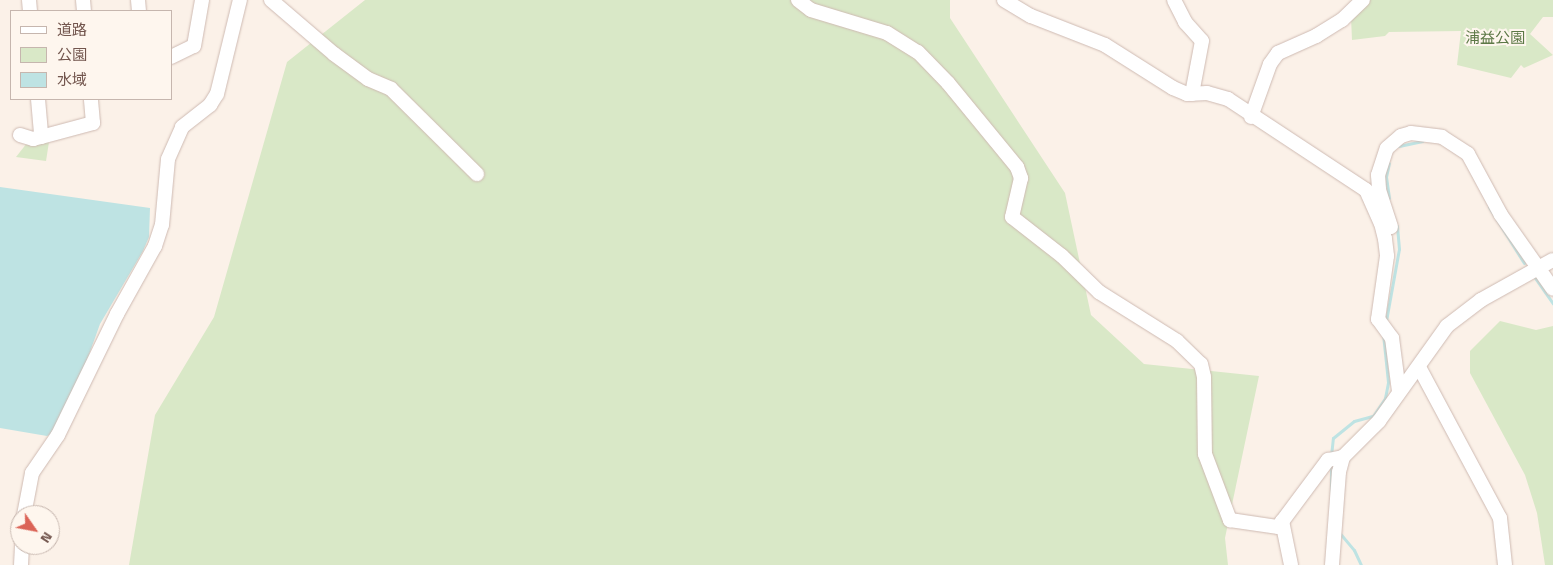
<!DOCTYPE html>
<meta charset="utf-8">
<style>
body{margin:0}
#map{position:relative;width:1553px;height:565px;overflow:hidden;background:#fbf1e8;font-family:"Titillium Web","Noto Sans JP",sans-serif}
div>[style]{position:absolute}
.green>*{inset:0;background:#d9e8c7}
.water>*{inset:0;background:#bee3e3}
.stream>*{height:3px;margin:-1.5px;padding:0 1.5px;transform-origin:1.5px;border-radius:1.5px;background:#bee3e3}
.roads{filter:drop-shadow(0 0 1px #cebab2) drop-shadow(0 0 1px #cebab2)}
.minor>*{height:14px;margin:-7px;padding:0 7px;transform-origin:7px;border-radius:7px;background:#fff}
span{translate:-50% -50%;white-space:nowrap;text-align:center;line-height:1.15;-webkit-text-stroke:4px #fef6ee;paint-order:stroke}
.park-label{font-size:15px;color:#5c7846}
.legend{position:absolute;left:10px;top:10px;width:162px;height:90px;box-sizing:border-box;background:#fef6ee;border:1px solid #c6b6ae;margin:0;padding:6px 9px;list-style:none;font-size:15px;color:#73564e}
.legend li{display:flex;align-items:center;gap:10px;height:25px}
.legend b{width:25px;border:1px solid #c6b6ae}
.north{position:absolute;left:10px;top:505px;width:50px;height:50px;box-sizing:border-box;background:#fef6ee;border:1px solid #c6b6ae;border-radius:50%;rotate:123deg;font-size:14px;font-weight:700;line-height:20px;text-align:center;color:#73564e}
.north::after{content:'';display:block;margin:auto;width:18px;height:22px;background:#db6356;clip-path:polygon(50% 0,100% 100%,50% 72%,0 100%)}
</style>
<div id="map">
<div class="green">
<div style="clip-path:polygon(365px 0,950px 0,950px 18px,1065px 193px,1091px 315px,1144px 364px,1259px 376px,1225px 538px,1228px 565px,129px 565px,155px 415px,214px 317px,287px 62px)"></div>
<div style="clip-path:polygon(1368px 0,1553px 0,1553px 17px,1543px 17px,1530px 34px,1553px 55px,1524px 68px,1521px 65px,1511px 78px,1457px 65px,1461px 31px,1389px 32px,1385px 36px,1352px 40px,1351px 17px)"></div>
<div style="clip-path:polygon(49px 142px,46px 161px,16px 157px,27px 143px)"></div>
<div style="clip-path:polygon(1500px 321px,1536px 330px,1553px 326px,1553px 565px,1545px 565px,1537px 513px,1525px 475px,1470px 373px,1470px 351px)"></div>
</div>
<div class="water">
<div style="clip-path:polygon(0 187px,150px 208px,149px 237px,143px 251px,100px 324px,82px 374px,53px 433px,47px 436px,0 428px)"></div>
</div>
<div class="stream">
<div style="left:1399px;top:146px;width:24px;rotate:-12deg"></div>
<div style="left:1389px;top:198px;width:21px;rotate:-98deg"></div>
<div style="left:1386px;top:177px;width:14px;rotate:-78deg"></div>
<div style="left:1489px;top:207px;width:66px;rotate:58deg"></div>
<div style="left:1533px;top:275px;width:35px;rotate:55deg"></div>
<div style="left:1386px;top:321px;width:73px;rotate:-79.8deg"></div>
<div style="left:1399px;top:249px;width:23px;rotate:-95deg"></div>
<div style="left:1331px;top:456px;width:18px;rotate:-84deg"></div>
<div style="left:1333px;top:438px;width:27px;rotate:-39deg"></div>
<div style="left:1354px;top:421px;width:20px;rotate:-15deg"></div>
<div style="left:1373px;top:416px;width:22px;rotate:-56deg"></div>
<div style="left:1385px;top:398px;width:16px;rotate:-79deg"></div>
<div style="left:1388px;top:382px;width:48px;rotate:-95.9deg"></div>
<div style="left:1331px;top:491px;width:26px;rotate:-90deg"></div>
<div style="left:1338px;top:531px;width:25px;rotate:50deg"></div>
<div style="left:1354px;top:550px;width:17px;rotate:65deg"></div>
</div>
<div class="roads">
<div class="minor">
<div style="left:29px;top:0;width:11px;rotate:85deg"></div>
<div style="left:83px;top:0;width:11px;rotate:85deg"></div>
<div style="left:138px;top:0;width:11px;rotate:85deg"></div>
<div style="left:271px;top:0;width:83px;rotate:40.6deg"></div>
<div style="left:334px;top:54px;width:42px;rotate:36.3deg"></div>
<div style="left:368px;top:79px;width:25px;rotate:23deg"></div>
<div style="left:391px;top:89px;width:121px;rotate:44.7deg"></div>
<div style="left:798px;top:0;width:16px;rotate:38deg"></div>
<div style="left:811px;top:10px;width:79px;rotate:16.8deg"></div>
<div style="left:887px;top:33px;width:36px;rotate:32deg"></div>
<div style="left:918px;top:52px;width:43px;rotate:45.9deg"></div>
<div style="left:948px;top:83px;width:109px;rotate:50.6deg"></div>
<div style="left:1017px;top:167px;width:12px;rotate:70deg"></div>
<div style="left:1021px;top:178px;width:40px;rotate:103deg"></div>
<div style="left:1012px;top:217px;width:63px;rotate:38deg"></div>
<div style="left:1062px;top:256px;width:52px;rotate:44.2deg"></div>
<div style="left:1099px;top:292px;width:92px;rotate:32.1deg"></div>
<div style="left:1177px;top:341px;width:33px;rotate:44deg"></div>
<div style="left:1201px;top:364px;width:13px;rotate:77deg"></div>
<div style="left:1204px;top:377px;width:77px;rotate:89.3deg"></div>
<div style="left:1205px;top:454px;width:71px;rotate:69.3deg"></div>
<div style="left:1230px;top:520px;width:49px;rotate:8.3deg"></div>
<div style="left:1278px;top:527px;width:84px;rotate:-53.3deg"></div>
<div style="left:1328px;top:460px;width:15px;rotate:-11deg"></div>
<div style="left:1004px;top:0;width:31px;rotate:31deg"></div>
<div style="left:1031px;top:16px;width:79px;rotate:21.4deg"></div>
<div style="left:1105px;top:45px;width:80px;rotate:32.3deg"></div>
<div style="left:1173px;top:88px;width:15px;rotate:23deg"></div>
<div style="left:1187px;top:94px;width:20px;rotate:-3deg"></div>
<div style="left:1207px;top:93px;width:22px;rotate:16deg"></div>
<div style="left:1228px;top:99px;width:165px;rotate:33.4deg"></div>
<div style="left:1366px;top:190px;width:36px;rotate:66deg"></div>
<div style="left:1381px;top:223px;width:16px;rotate:76deg"></div>
<div style="left:1385px;top:239px;width:17px;rotate:83deg"></div>
<div style="left:1387px;top:256px;width:64px;rotate:98.1deg"></div>
<div style="left:1378px;top:319px;width:24px;rotate:54deg"></div>
<div style="left:1392px;top:338px;width:53px;rotate:82.5deg"></div>
<div style="left:1174px;top:0;width:25px;rotate:63deg"></div>
<div style="left:1185px;top:22px;width:25px;rotate:48deg"></div>
<div style="left:1202px;top:41px;width:54px;rotate:100.7deg"></div>
<div style="left:171px;top:57px;width:25px;rotate:-26deg"></div>
<div style="left:194px;top:46px;width:47px;rotate:-80.1deg"></div>
<div style="left:38px;top:99px;width:38px;rotate:85deg"></div>
<div style="left:41px;top:137px;width:54px;rotate:-15.1deg"></div>
<div style="left:93px;top:123px;width:24px;rotate:-95deg"></div>
<div style="left:1251px;top:117px;width:56px;rotate:-70.3deg"></div>
<div style="left:1270px;top:64px;width:14px;rotate:-54deg"></div>
<div style="left:1278px;top:53px;width:42px;rotate:-24.1deg"></div>
<div style="left:1316px;top:36px;width:31px;rotate:-32deg"></div>
<div style="left:1342px;top:20px;width:29px;rotate:-44deg"></div>
<div style="left:20px;top:135px;width:14px;rotate:17deg"></div>
<div style="left:33px;top:139px;width:8px;rotate:-14deg"></div>
<div style="left:1391px;top:227px;width:40px;rotate:-108deg"></div>
<div style="left:1379px;top:189px;width:14px;rotate:-94deg"></div>
<div style="left:1378px;top:175px;width:28px;rotate:-72deg"></div>
<div style="left:1387px;top:148px;width:18px;rotate:-41deg"></div>
<div style="left:1401px;top:136px;width:10px;rotate:-17deg"></div>
<div style="left:1411px;top:133px;width:31px;rotate:7deg"></div>
<div style="left:1442px;top:137px;width:31px;rotate:33deg"></div>
<div style="left:1468px;top:154px;width:69px;rotate:61.6deg"></div>
<div style="left:1501px;top:215px;width:90px;rotate:54.9deg"></div>
<div style="left:1419px;top:367px;width:171px;rotate:61.8deg"></div>
<div style="left:1500px;top:518px;width:47px;rotate:83.9deg"></div>
<div style="left:24px;top:515px;width:43px;rotate:-79.2deg"></div>
<div style="left:32px;top:473px;width:46px;rotate:-55.6deg"></div>
<div style="left:58px;top:435px;width:135px;rotate:-64deg"></div>
<div style="left:117px;top:314px;width:78px;rotate:-60.8deg"></div>
<div style="left:155px;top:246px;width:22px;rotate:-72deg"></div>
<div style="left:162px;top:225px;width:66px;rotate:-84.8deg"></div>
<div style="left:168px;top:159px;width:35px;rotate:-66deg"></div>
<div style="left:182px;top:127px;width:36px;rotate:-38deg"></div>
<div style="left:210px;top:105px;width:13px;rotate:-58deg"></div>
<div style="left:217px;top:94px;width:97px;rotate:-76.3deg"></div>
<div style="left:1282px;top:521px;width:45px;rotate:78.4deg"></div>
<div style="left:21px;top:565px;width:20px;rotate:-87deg"></div>
<div style="left:1332px;top:565px;width:93px;rotate:-85.7deg"></div>
<div style="left:1339px;top:472px;width:16px;rotate:-75deg"></div>
<div style="left:1343px;top:457px;width:51px;rotate:-45deg"></div>
<div style="left:1379px;top:421px;width:117px;rotate:-54.4deg"></div>
<div style="left:1447px;top:326px;width:43px;rotate:-37.4deg"></div>
<div style="left:1481px;top:300px;width:82px;rotate:-29.1deg"></div>
</div>
</div>
<div class="park-label">
<span style="left:1495px;top:38px">浦益公園</span>
</div>
<ul class="legend">
<li><b style="height:6px;background:#fff"></b>道路</li>
<li><b style="height:14px;background:#d9e8c7"></b>公園</li>
<li><b style="height:14px;background:#bee3e3"></b>水域</li>
</ul>
<div class="north">N</div>
</div>
